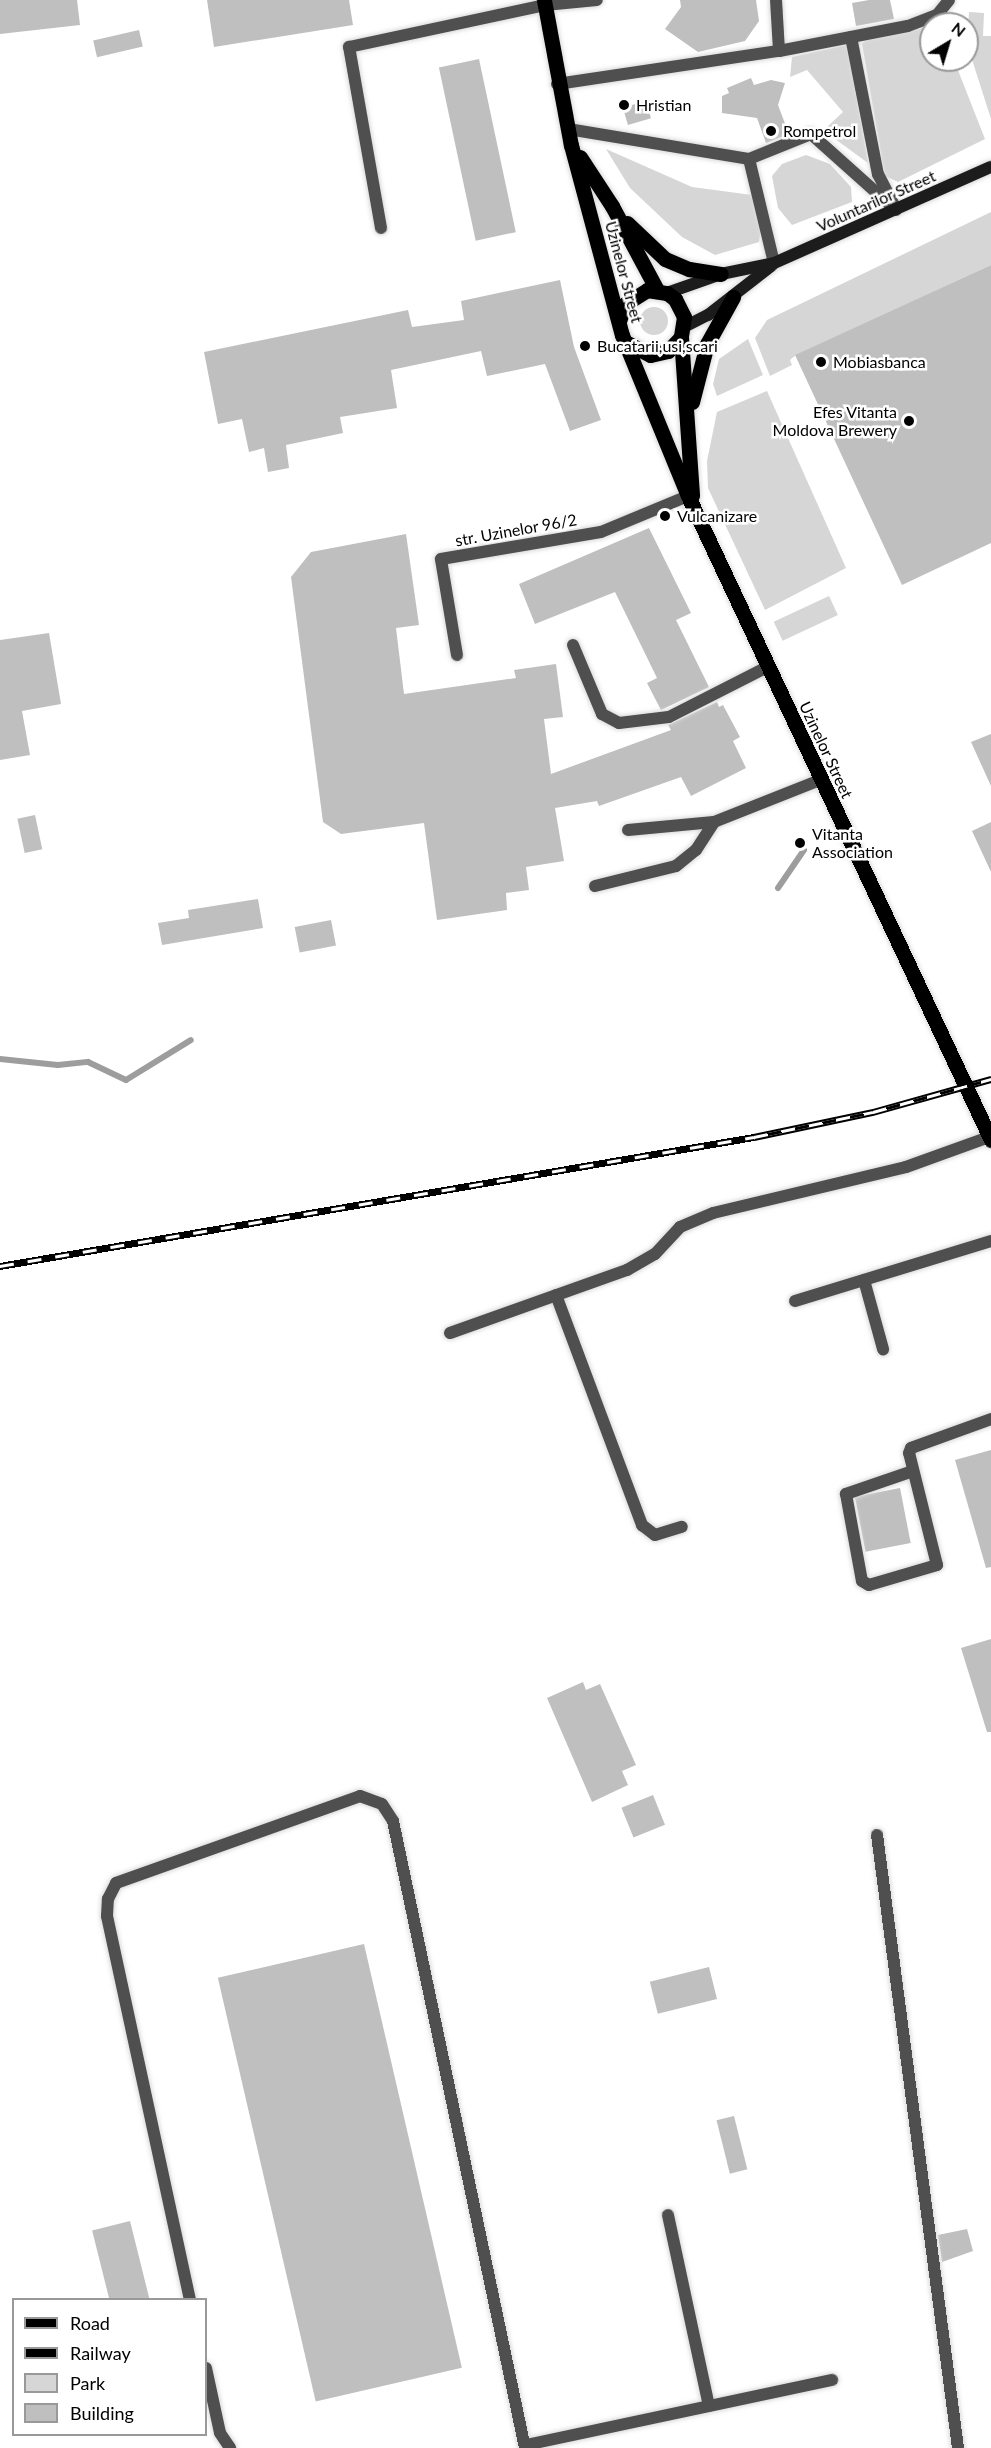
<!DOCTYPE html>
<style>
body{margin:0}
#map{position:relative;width:991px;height:2448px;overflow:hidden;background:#fff;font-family:Lato,sans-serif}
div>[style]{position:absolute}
.green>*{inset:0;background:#d6d6d6;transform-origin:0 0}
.round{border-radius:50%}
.stream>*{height:6px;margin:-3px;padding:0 3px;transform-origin:3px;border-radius:3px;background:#9d9d9d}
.building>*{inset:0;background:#bfbfbf;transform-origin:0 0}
.roads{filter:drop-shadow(0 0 2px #dbdbdb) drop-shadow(0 0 2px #dbdbdb)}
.service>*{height:12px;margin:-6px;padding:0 6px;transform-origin:6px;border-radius:6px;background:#4f4f4f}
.minor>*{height:12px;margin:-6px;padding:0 6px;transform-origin:6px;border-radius:6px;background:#4f4f4f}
.secondary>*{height:12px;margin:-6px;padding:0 6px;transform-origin:6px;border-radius:6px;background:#1c1c1c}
.primary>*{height:15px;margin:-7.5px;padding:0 7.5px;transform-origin:7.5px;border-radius:7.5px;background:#000}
.rail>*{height:7px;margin-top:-3.5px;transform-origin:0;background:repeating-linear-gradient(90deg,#fff 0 14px,#000 0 28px);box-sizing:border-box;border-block:2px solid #000}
.dots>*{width:16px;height:16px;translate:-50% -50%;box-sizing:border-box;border:3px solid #fff;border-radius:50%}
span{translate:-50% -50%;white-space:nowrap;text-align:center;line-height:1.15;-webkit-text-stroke:5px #fff;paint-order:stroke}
.poi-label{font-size:16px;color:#000}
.left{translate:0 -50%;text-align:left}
.right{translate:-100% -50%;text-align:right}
.street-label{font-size:16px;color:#000}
.legend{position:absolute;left:12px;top:2298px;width:195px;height:138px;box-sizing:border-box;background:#fff;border:2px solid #999;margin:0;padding:8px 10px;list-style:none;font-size:18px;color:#000}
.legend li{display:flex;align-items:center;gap:12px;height:30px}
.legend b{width:30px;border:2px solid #999}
.north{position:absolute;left:919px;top:12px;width:60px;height:60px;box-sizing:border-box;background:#fff;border:2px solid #999;border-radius:50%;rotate:38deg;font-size:16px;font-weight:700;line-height:24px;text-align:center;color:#000}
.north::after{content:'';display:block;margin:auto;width:21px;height:27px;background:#000;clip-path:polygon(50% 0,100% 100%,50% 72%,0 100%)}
</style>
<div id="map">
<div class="green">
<div style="clip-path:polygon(969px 12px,984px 13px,983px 36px,991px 36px,991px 119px,967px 44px)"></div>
<div style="clip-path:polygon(931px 27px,931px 60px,954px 60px,985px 139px,898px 182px,885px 176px,862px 44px,868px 38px)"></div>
<div style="clip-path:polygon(847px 45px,868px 163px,835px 139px,827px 127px,843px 112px,807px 70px,790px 77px,792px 57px)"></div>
<div style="clip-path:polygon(606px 149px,692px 187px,752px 195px,761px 227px,759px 242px,715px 255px,682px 237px,630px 188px)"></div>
<div style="clip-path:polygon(806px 155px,830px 164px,851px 187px,852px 202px,792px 225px,778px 208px,772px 176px,782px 164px)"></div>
<div style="clip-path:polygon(991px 212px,991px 265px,796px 355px,790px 360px,792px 365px,770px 376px,755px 338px,767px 320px)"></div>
<div class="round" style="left:640px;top:307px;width:28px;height:28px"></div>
<div style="clip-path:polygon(748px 339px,763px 375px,717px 396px,713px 384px,719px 359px)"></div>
<div style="clip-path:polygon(767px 391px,846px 568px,765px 610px,708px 488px,707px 461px,717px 412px)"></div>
<div style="left:829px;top:596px;width:21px;height:61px;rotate:65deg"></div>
</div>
<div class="stream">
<div style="left:778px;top:888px;width:46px;rotate:-55.6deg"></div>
<div style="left:0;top:1059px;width:58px;rotate:5.9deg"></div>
<div style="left:58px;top:1065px;width:30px;rotate:-6deg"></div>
<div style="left:88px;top:1062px;width:42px;rotate:25.3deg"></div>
<div style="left:126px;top:1080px;width:76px;rotate:-31.6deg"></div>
</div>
<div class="building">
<div style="clip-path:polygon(0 0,77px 0,80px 25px,0 34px)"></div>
<div style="clip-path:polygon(207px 0,349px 0,353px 25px,214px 47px)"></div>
<div style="clip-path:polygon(680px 0,756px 0,759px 21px,745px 41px,698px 52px,665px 29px,681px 7px)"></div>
<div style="clip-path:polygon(869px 0,890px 0,894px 19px,856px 26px,852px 3px)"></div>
<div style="left:139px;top:30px;width:17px;height:47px;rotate:77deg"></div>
<div style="left:479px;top:59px;width:177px;height:41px;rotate:78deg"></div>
<div style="clip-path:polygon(751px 78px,754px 85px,771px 80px,785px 83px,778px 105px,789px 134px,766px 143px,757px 118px,722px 113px,722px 96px,729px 93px,727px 88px)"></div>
<div style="left:646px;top:101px;width:18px;height:24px;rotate:74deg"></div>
<div style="clip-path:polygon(991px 265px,991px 543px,902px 585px,795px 355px)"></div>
<div style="clip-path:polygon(560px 280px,574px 347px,601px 420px,570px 431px,545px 364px,487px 376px,481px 351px,391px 370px,397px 408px,340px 417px,343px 433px,286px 445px,289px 468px,268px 472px,264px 448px,249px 452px,242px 419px,218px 424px,204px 352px,408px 310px,412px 327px,464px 320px,461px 301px)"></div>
<div style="clip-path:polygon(649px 528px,691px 613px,676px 620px,709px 687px,661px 710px,647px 683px,657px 678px,615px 592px,535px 624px,519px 584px)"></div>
<div style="clip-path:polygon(406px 534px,419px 625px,396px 628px,404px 694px,516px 678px,514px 670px,556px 664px,563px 717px,544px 719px,551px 774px,671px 730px,668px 725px,717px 702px,719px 707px,723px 705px,740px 737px,733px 741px,746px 768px,691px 796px,681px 777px,599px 806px,597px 801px,555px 808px,564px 861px,526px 867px,529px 890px,506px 893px,507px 910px,437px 920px,424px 823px,341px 834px,323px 822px,291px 577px,311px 552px)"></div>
<div style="clip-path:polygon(49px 633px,61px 704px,22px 711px,30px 755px,0 760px,0 640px)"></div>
<div style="clip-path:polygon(991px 734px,991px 786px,971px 742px)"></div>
<div style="left:35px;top:815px;width:35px;height:18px;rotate:78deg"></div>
<div style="clip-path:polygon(991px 822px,991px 872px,972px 831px)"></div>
<div style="clip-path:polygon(258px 899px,263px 928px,162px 945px,158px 923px,189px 918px,188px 910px)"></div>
<div style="left:331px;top:920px;width:26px;height:37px;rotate:79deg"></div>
<div style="clip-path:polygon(991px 1450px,991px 1567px,986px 1568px,955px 1460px)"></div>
<div style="left:900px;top:1488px;width:56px;height:46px;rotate:79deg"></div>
<div style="clip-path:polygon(991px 1639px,991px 1732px,987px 1732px,961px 1648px)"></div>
<div style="clip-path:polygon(583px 1682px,586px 1690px,600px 1684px,636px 1765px,622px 1771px,628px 1785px,592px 1802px,547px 1698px)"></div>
<div style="left:653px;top:1795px;width:32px;height:34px;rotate:68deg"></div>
<div style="left:364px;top:1944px;width:435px;height:150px;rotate:77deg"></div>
<div style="left:709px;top:1967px;width:33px;height:61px;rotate:76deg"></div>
<div style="left:734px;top:2116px;width:55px;height:18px;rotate:76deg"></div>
<div style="left:130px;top:2221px;width:81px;height:39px;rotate:76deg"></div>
<div style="clip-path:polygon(967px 2229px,973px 2251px,942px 2262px,938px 2235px)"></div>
</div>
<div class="roads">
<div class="service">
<div style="left:851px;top:37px;width:140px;rotate:78.9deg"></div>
<div style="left:878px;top:174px;width:34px;rotate:63deg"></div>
<div style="left:568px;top:129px;width:183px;rotate:9.4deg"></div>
<div style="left:381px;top:228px;width:184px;rotate:-100deg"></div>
<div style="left:349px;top:47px;width:200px;rotate:-12.1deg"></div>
<div style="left:545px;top:5px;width:52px;rotate:-5.5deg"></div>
<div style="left:774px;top:263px;width:107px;rotate:-103.5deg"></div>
<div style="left:749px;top:159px;width:67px;rotate:-22deg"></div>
<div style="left:811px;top:134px;width:114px;rotate:41.8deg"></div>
<div style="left:573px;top:645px;width:75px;rotate:67.2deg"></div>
<div style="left:602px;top:714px;width:19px;rotate:28deg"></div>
<div style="left:619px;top:723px;width:50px;rotate:-6.8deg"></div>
<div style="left:669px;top:717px;width:110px;rotate:-27deg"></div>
<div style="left:628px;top:830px;width:86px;rotate:-5.3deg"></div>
<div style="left:714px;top:822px;width:114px;rotate:-21.6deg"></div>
<div style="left:595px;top:886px;width:83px;rotate:-13.9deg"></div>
<div style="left:676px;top:866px;width:26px;rotate:-39deg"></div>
<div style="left:696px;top:850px;width:33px;rotate:-57deg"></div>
<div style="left:864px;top:1280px;width:72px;rotate:74.6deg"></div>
<div style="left:556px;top:1295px;width:246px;rotate:69.5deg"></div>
<div style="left:642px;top:1525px;width:16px;rotate:38deg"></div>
<div style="left:655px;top:1535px;width:28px;rotate:-17deg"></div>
<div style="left:795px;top:1301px;width:205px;rotate:-17deg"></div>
<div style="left:450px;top:1333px;width:188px;rotate:-19.6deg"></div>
<div style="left:627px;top:1270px;width:32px;rotate:-30deg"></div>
<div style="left:655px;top:1254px;width:37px;rotate:-47deg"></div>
<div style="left:680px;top:1227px;width:36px;rotate:-23deg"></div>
<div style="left:713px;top:1213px;width:198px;rotate:-13.4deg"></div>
<div style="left:906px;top:1167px;width:88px;rotate:-19.9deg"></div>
<div style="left:913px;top:1471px;width:71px;rotate:161.1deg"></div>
<div style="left:846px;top:1494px;width:88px;rotate:79.6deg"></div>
<div style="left:862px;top:1581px;width:8px;rotate:30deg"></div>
<div style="left:869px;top:1585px;width:71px;rotate:-16.4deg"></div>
<div style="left:937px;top:1565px;width:115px;rotate:-104deg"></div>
<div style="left:909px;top:1453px;width:5px;rotate:-68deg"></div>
<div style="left:911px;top:1448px;width:85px;rotate:-19.9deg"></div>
<div style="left:877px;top:1835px;width:618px;rotate:82.47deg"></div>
<div style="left:668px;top:2215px;width:195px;rotate:77.9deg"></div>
<div style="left:190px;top:2300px;width:393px;rotate:-102.2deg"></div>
<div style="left:107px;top:1916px;width:17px;rotate:-87deg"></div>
<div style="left:108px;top:1899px;width:18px;rotate:-63deg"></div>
<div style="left:116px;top:1883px;width:259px;rotate:-19.6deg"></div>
<div style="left:360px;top:1796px;width:23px;rotate:20deg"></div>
<div style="left:382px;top:1804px;width:20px;rotate:57deg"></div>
<div style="left:393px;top:1821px;width:641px;rotate:78.11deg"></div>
<div style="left:206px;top:2368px;width:66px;rotate:77.8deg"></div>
<div style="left:220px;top:2433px;width:18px;rotate:56deg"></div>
<div style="left:526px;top:2445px;width:313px;rotate:-12deg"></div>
</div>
<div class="minor">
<div style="left:776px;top:0;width:51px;rotate:86.6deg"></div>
<div style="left:557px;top:84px;width:224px;rotate:-8.5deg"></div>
<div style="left:779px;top:51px;width:131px;rotate:-11deg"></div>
<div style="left:908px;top:26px;width:31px;rotate:-21deg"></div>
<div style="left:937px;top:15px;width:19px;rotate:-51deg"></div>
<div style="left:457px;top:655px;width:97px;rotate:-99.5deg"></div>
<div style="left:441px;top:559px;width:162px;rotate:-9.6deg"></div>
<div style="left:601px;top:532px;width:94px;rotate:-22.5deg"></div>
</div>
<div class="secondary">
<div style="left:667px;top:293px;width:57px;rotate:-19.4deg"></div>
<div style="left:721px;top:274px;width:54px;rotate:-11.7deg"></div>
<div style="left:774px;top:263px;width:237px;rotate:-23.9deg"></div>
<div style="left:684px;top:327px;width:27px;rotate:-27deg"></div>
<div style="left:708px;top:315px;width:80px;rotate:-37.9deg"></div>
</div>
<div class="primary">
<div style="left:544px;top:0;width:147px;rotate:79.5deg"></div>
<div style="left:571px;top:145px;width:197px;rotate:75deg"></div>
<div style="left:622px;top:335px;width:174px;rotate:67.7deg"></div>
<div style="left:688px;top:496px;width:712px;rotate:64.8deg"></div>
<div style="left:580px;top:157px;width:59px;rotate:56.9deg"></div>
<div style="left:612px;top:206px;width:95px;rotate:61.8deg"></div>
<div style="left:627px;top:223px;width:52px;rotate:43.5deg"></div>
<div style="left:665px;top:259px;width:26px;rotate:23deg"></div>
<div style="left:689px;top:269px;width:32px;rotate:9deg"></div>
<div style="left:619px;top:321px;width:18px;rotate:-71deg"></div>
<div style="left:625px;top:304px;width:26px;rotate:-32deg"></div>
<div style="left:647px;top:290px;width:20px;rotate:9deg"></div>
<div style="left:667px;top:293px;width:10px;rotate:37deg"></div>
<div style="left:675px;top:299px;width:20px;rotate:63deg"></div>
<div style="left:684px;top:317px;width:20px;rotate:99deg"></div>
<div style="left:681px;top:337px;width:19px;rotate:133deg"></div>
<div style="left:668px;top:351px;width:18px;rotate:167deg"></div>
<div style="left:650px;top:355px;width:27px;rotate:-152deg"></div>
<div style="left:681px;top:337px;width:159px;rotate:86deg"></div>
<div style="left:692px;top:402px;width:60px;rotate:-75.5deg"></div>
<div style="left:707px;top:344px;width:54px;rotate:-61deg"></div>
</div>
</div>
<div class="rail">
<div style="left:0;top:1266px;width:765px;rotate:-9.71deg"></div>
<div style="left:754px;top:1137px;width:122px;rotate:-11.9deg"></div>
<div style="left:873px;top:1112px;width:123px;rotate:-15.6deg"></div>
</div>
<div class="dots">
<div style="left:624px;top:105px;background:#000"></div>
<div style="left:771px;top:131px;background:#000"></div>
<div style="left:585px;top:346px;background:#000"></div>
<div style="left:821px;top:362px;background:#000"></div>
<div style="left:909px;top:421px;background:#000"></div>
<div style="left:665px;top:516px;background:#000"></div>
<div style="left:800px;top:843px;background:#000"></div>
</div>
<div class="poi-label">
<span class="left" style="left:636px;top:105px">Hristian</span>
<span class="left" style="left:783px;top:131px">Rompetrol</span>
<span class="left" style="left:597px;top:346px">Bucatarii,usi,scari</span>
<span class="left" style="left:833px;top:362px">Mobiasbanca</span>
<span class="right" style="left:897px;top:421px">Efes Vitanta<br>Moldova Brewery</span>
<span class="left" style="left:677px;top:516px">Vulcanizare</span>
<span class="left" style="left:812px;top:843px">Vitanta<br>Association</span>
</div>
<div class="street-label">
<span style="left:876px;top:201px;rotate:-24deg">Voluntarilor Street</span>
<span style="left:624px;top:272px;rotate:75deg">Uzinelor Street</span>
<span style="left:516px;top:530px;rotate:-10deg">str. Uzinelor 96/2</span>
<span style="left:826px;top:750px;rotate:65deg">Uzinelor Street</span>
</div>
<ul class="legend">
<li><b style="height:8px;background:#000"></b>Road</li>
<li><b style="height:8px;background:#000"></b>Railway</li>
<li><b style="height:16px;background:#d6d6d6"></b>Park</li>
<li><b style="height:16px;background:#bfbfbf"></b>Building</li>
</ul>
<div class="north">N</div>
</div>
